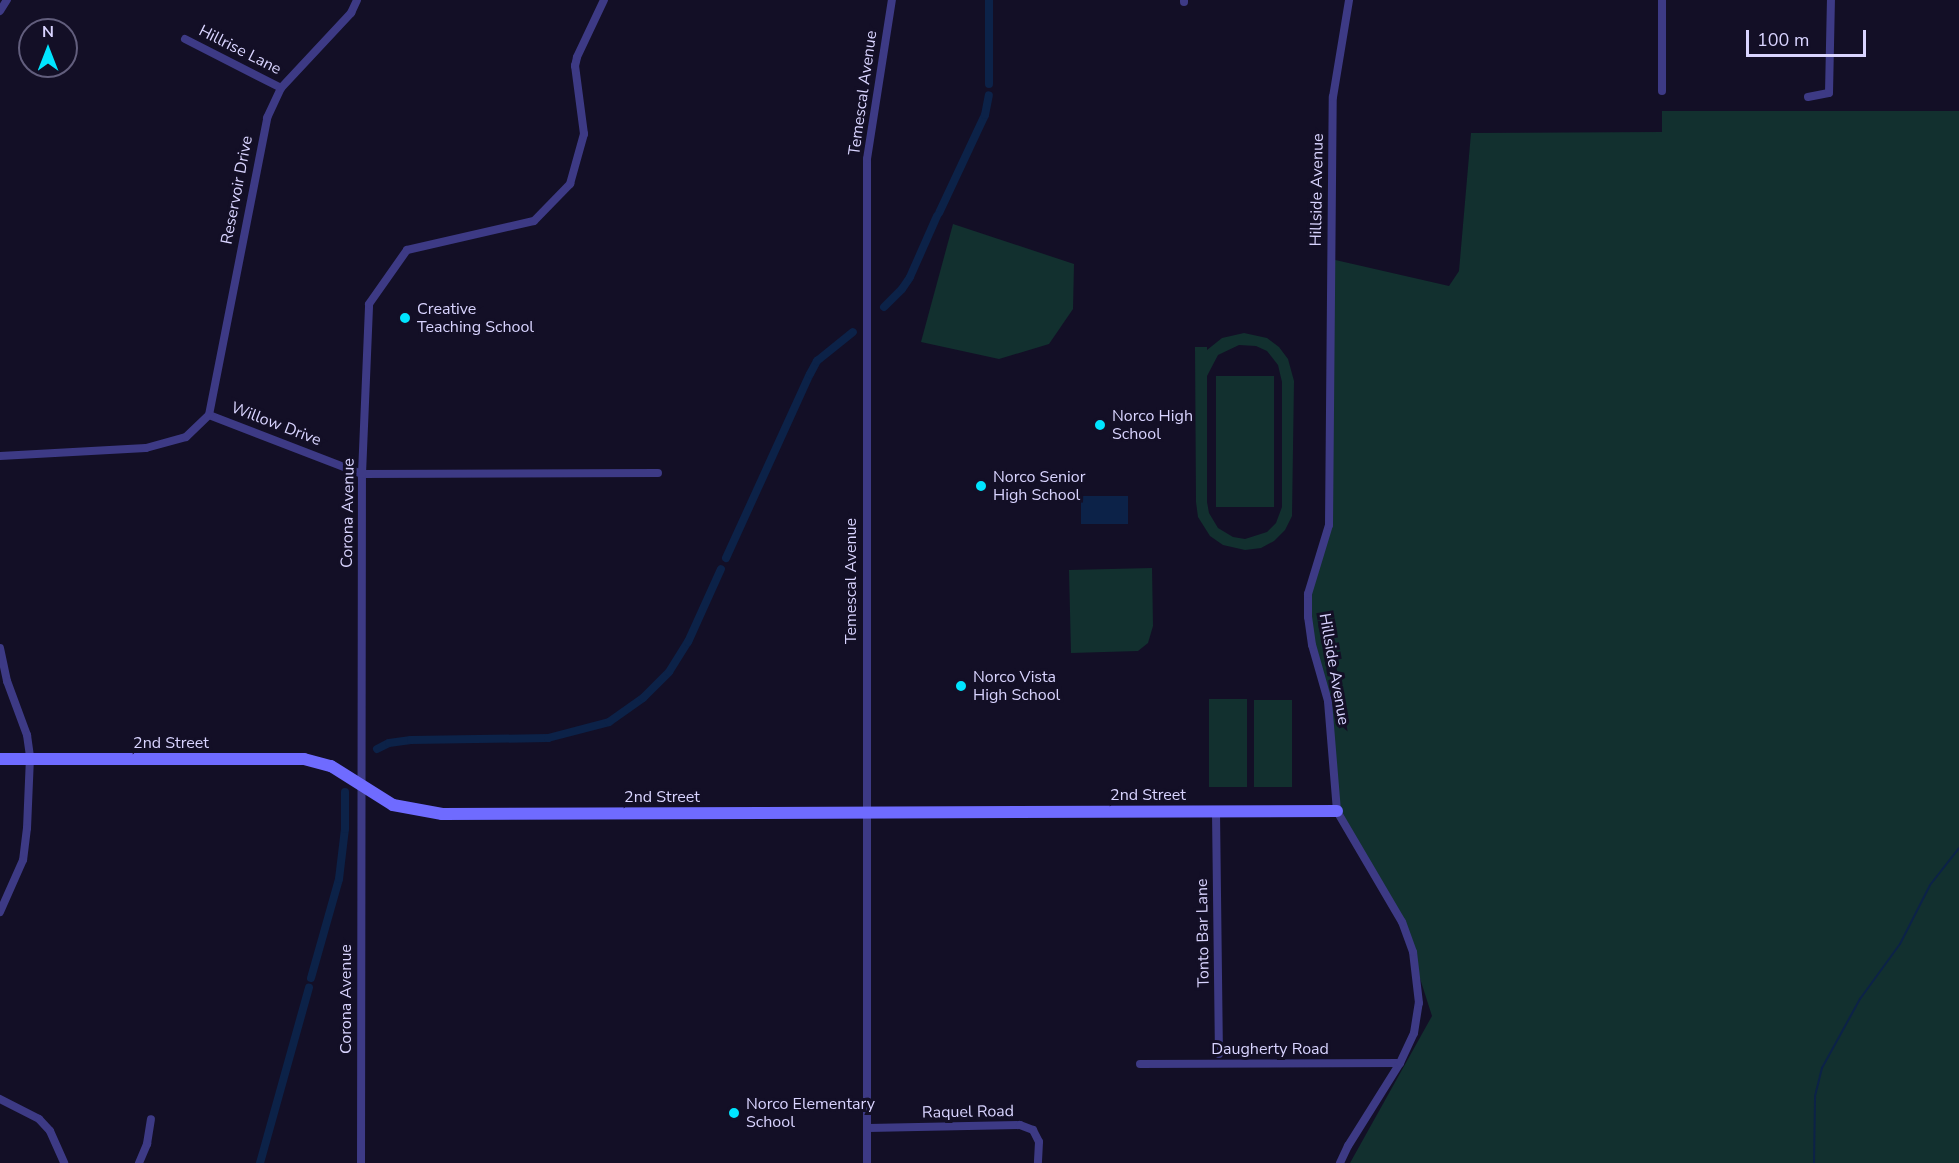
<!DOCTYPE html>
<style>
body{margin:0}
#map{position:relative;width:1959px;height:1163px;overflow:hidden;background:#130f26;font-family:"Nunito Sans",sans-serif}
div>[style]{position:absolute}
.green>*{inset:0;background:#12302f;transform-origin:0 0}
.water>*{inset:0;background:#0c2248;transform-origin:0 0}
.stream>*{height:2px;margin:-1px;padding:0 1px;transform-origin:1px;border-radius:1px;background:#0c2248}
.canal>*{height:8px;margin:-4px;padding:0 4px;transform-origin:4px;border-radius:4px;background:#0c2248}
.street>*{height:8px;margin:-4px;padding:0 4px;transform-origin:4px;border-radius:4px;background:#3d3a85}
.secondary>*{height:12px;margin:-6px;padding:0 6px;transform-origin:6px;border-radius:6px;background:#6f6bff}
.dots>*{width:16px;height:16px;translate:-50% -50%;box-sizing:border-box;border:3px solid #130f26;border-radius:50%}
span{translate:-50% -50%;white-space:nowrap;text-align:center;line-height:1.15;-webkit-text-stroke:6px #130f26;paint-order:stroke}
.street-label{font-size:16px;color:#d9d4ff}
.poi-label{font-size:16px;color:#d9d4ff}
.left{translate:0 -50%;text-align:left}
.north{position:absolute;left:18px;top:18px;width:60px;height:60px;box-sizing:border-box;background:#130f26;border:2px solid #625e7d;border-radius:50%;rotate:0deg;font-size:16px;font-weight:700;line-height:24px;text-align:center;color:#d9d4ff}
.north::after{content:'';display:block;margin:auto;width:21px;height:27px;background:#00e5ff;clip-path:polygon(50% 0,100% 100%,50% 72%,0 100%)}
.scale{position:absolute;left:1746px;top:30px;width:120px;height:27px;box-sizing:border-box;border:3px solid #d9d4ff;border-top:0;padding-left:8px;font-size:18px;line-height:21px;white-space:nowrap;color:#d9d4ff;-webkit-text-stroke:4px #130f26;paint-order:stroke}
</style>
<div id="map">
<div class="green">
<div style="clip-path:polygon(1662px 111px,1959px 111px,1959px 1163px,1350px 1163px,1432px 1016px,1402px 922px,1337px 811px,1328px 701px,1312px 645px,1308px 594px,1328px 525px,1331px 259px,1449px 286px,1459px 271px,1471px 133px,1662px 132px)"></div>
<div style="clip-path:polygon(953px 224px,1074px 264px,1073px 309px,1049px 344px,999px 359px,921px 342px)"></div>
<div style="clip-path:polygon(evenodd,1244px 333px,1267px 338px,1279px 347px,1288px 359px,1294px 381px,1292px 516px,1285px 530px,1274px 541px,1261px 548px,1245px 550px,1223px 545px,1210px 536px,1198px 517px,1196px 502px,1195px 347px,1207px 347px,1207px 350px,1222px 338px,1244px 333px,1239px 345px,1256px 346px,1267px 351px,1278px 365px,1282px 382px,1282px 507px,1276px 523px,1267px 532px,1245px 539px,1233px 537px,1218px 528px,1209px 513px,1207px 502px,1207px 376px,1218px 355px,1239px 345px)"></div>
<div style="left:1216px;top:376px;width:58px;height:131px"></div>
<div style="clip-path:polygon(1152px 568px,1153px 626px,1148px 643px,1138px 651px,1071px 653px,1069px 570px)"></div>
<div style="left:1209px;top:699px;width:38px;height:88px"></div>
<div style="left:1254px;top:700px;width:38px;height:87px"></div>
</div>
<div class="water">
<div style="left:1081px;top:496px;width:47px;height:28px"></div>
</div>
<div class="stream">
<div style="left:1814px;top:1163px;width:67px;rotate:-89.1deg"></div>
<div style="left:1815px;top:1096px;width:29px;rotate:-76deg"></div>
<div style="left:1822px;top:1068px;width:79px;rotate:-61.2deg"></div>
<div style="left:1860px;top:999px;width:68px;rotate:-54deg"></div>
<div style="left:1900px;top:944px;width:66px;rotate:-63deg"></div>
<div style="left:1930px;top:885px;width:47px;rotate:-51.9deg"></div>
</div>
<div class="canal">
<div style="left:989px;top:84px;width:84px;rotate:-90deg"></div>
<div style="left:939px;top:213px;width:108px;rotate:-64.9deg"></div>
<div style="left:985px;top:115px;width:20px;rotate:-79deg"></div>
<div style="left:884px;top:307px;width:25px;rotate:-45deg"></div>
<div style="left:902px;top:289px;width:14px;rotate:-56deg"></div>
<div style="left:910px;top:277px;width:67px;rotate:-66.1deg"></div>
<div style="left:726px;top:558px;width:202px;rotate:-65.5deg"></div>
<div style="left:810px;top:374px;width:15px;rotate:-62deg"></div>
<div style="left:817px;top:361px;width:46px;rotate:-38.9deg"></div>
<div style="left:377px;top:749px;width:13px;rotate:-27deg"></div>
<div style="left:389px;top:743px;width:22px;rotate:-8deg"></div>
<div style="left:411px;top:740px;width:137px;rotate:-0.8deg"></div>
<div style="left:548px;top:738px;width:63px;rotate:-14.7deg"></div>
<div style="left:609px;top:722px;width:42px;rotate:-35.2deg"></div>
<div style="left:643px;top:698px;width:37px;rotate:-45deg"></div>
<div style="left:669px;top:672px;width:36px;rotate:-58deg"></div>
<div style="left:688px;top:642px;width:80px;rotate:-65.7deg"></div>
<div style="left:311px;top:978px;width:103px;rotate:-74.2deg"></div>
<div style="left:339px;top:879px;width:50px;rotate:-83.2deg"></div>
<div style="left:345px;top:829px;width:37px;rotate:-90deg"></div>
<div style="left:260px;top:1163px;width:182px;rotate:-74.4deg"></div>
</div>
<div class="street">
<div style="left:1662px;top:0;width:91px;rotate:90deg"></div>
<div style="left:1184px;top:2px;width:2px;rotate:-90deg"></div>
<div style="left:0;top:11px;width:13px;rotate:-58deg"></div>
<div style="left:185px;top:39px;width:108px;rotate:27deg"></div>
<div style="left:1808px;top:97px;width:21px;rotate:-11deg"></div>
<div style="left:1829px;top:93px;width:93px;rotate:-88.8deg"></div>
<div style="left:209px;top:415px;width:164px;rotate:21.1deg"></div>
<div style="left:362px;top:474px;width:296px;rotate:-0.2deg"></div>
<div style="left:209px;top:415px;width:303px;rotate:-78.9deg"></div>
<div style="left:267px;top:118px;width:33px;rotate:-65deg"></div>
<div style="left:281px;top:88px;width:103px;rotate:-47deg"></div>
<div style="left:351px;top:13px;width:14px;rotate:-65deg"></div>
<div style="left:0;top:456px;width:146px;rotate:-3.1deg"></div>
<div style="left:146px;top:448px;width:41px;rotate:-15.4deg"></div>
<div style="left:186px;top:437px;width:32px;rotate:-44deg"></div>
<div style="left:0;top:648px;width:34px;rotate:78deg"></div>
<div style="left:7px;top:681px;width:58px;rotate:69.7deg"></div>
<div style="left:27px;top:735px;width:22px;rotate:82deg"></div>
<div style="left:30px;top:757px;width:71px;rotate:92.4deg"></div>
<div style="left:27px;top:828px;width:32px;rotate:97deg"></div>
<div style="left:23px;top:860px;width:57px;rotate:113.9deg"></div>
<div style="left:1216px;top:812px;width:242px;rotate:89.3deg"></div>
<div style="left:1140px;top:1064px;width:260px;rotate:-0.2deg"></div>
<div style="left:0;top:1099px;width:44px;rotate:27.1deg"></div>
<div style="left:39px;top:1119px;width:16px;rotate:47deg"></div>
<div style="left:50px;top:1131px;width:35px;rotate:66deg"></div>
<div style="left:868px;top:1128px;width:152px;rotate:-1.1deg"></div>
<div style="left:1020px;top:1125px;width:14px;rotate:21deg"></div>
<div style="left:1033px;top:1130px;width:13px;rotate:63deg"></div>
<div style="left:1039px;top:1142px;width:21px;rotate:93deg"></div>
<div style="left:139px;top:1163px;width:21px;rotate:-67deg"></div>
<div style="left:147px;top:1144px;width:25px;rotate:-81deg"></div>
<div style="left:361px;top:1163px;width:689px;rotate:-89.92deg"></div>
<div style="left:362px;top:474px;width:170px;rotate:-87.6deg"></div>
<div style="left:369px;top:304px;width:66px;rotate:-54.9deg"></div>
<div style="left:407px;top:250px;width:130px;rotate:-12.9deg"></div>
<div style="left:534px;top:221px;width:52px;rotate:-45.8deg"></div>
<div style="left:570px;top:184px;width:52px;rotate:-74.4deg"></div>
<div style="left:584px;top:134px;width:69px;rotate:-97.5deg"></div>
<div style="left:575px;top:66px;width:9px;rotate:-77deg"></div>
<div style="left:577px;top:57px;width:63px;rotate:-64.7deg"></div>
<div style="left:867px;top:1163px;width:1004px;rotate:-90deg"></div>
<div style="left:867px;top:159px;width:161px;rotate:-81.1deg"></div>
<div style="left:1340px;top:1163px;width:19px;rotate:-65deg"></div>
<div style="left:1348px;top:1146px;width:98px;rotate:-57.9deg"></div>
<div style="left:1400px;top:1063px;width:33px;rotate:-65deg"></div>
<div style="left:1414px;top:1033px;width:30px;rotate:-81deg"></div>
<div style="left:1419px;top:1003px;width:51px;rotate:-96.7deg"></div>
<div style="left:1413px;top:952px;width:32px;rotate:-110deg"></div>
<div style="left:1402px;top:922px;width:129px;rotate:-120.4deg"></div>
<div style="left:1337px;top:811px;width:110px;rotate:-94.7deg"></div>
<div style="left:1328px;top:701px;width:58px;rotate:-105.9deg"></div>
<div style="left:1312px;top:645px;width:28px;rotate:-98deg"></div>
<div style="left:1308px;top:617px;width:23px;rotate:-90deg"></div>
<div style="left:1308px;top:594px;width:72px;rotate:-73.1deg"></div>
<div style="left:1329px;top:525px;width:428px;rotate:-89.5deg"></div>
<div style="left:1333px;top:97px;width:98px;rotate:-80.6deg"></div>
</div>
<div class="secondary">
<div style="left:0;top:759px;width:304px"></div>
<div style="left:304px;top:759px;width:28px;rotate:15deg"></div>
<div style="left:331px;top:766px;width:73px;rotate:32.2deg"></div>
<div style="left:393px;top:805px;width:50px;rotate:10.4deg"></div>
<div style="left:442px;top:814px;width:895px;rotate:-0.19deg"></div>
</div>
<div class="dots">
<div style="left:405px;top:318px;background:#00e5ff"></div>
<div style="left:1100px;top:425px;background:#00e5ff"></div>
<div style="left:981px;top:486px;background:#00e5ff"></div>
<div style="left:961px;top:686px;background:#00e5ff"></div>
<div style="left:734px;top:1113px;background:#00e5ff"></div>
</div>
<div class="street-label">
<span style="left:240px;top:50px;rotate:27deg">Hillrise Lane</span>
<span style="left:863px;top:93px;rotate:-82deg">Temescal Avenue</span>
<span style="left:237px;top:190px;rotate:-79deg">Reservoir Drive</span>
<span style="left:1317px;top:190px;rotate:-89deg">Hillside Avenue</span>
<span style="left:276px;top:424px;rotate:21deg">Willow Drive</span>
<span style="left:348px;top:513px;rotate:-89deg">Corona Avenue</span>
<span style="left:851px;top:581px;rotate:-90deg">Temescal Avenue</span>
<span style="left:1334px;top:669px;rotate:80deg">Hillside Avenue</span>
<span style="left:171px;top:743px">2nd Street</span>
<span style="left:1148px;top:795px">2nd Street</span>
<span style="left:662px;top:797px">2nd Street</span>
<span style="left:1203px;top:933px;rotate:-91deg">Tonto Bar Lane</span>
<span style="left:346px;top:999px;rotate:-90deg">Corona Avenue</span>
<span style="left:1270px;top:1049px">Daugherty Road</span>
<span style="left:968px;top:1112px;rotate:-1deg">Raquel Road</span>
</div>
<div class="poi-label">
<span class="left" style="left:417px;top:318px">Creative<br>Teaching School</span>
<span class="left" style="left:1112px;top:425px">Norco High<br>School</span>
<span class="left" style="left:993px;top:486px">Norco Senior<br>High School</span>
<span class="left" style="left:973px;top:686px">Norco Vista<br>High School</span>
<span class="left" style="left:746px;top:1113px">Norco Elementary<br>School</span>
</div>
<div class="north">N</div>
<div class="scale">100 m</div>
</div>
